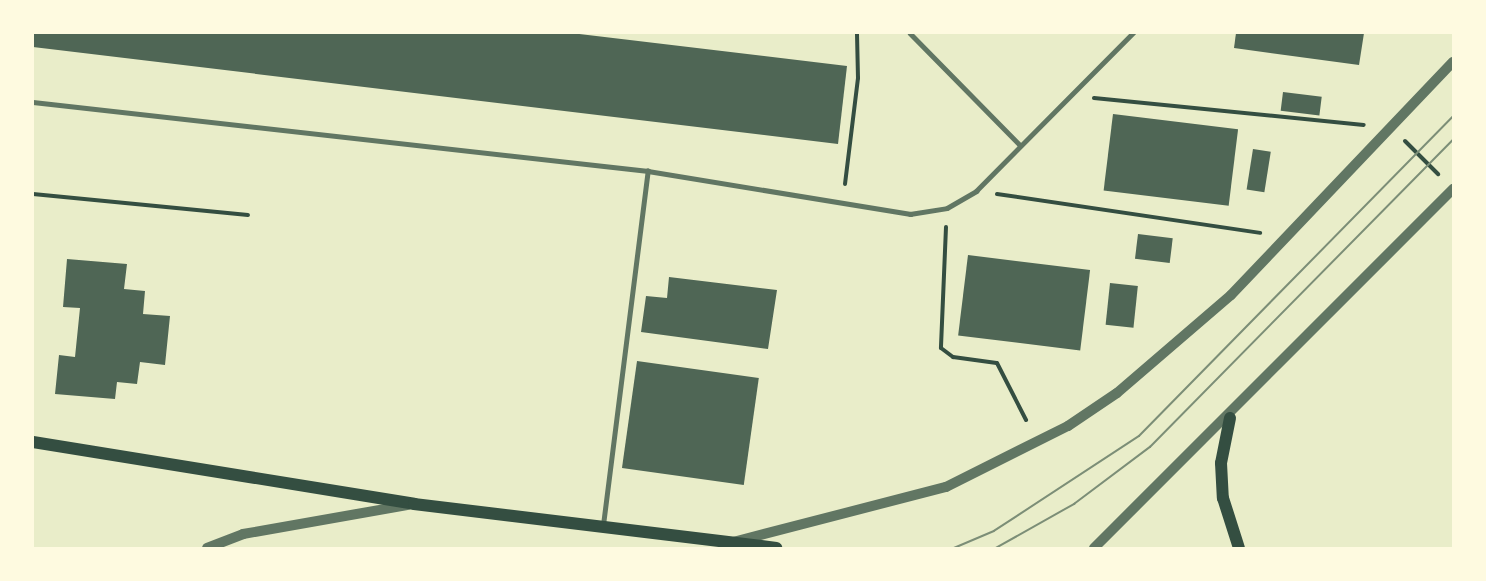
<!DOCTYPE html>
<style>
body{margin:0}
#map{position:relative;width:1486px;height:581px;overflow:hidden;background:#e9edc9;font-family:"Sofia Sans Condensed",sans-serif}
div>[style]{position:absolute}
.building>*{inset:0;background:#4f6655;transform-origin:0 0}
.path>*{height:4px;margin:-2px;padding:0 2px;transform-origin:2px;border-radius:2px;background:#344e41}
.service>*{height:4.5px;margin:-2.25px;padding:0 2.25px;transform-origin:2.25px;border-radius:2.25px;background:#617663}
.tertiary>*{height:10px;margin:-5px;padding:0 5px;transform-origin:5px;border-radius:5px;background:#617663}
.secondary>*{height:12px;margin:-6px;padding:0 6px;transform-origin:6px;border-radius:6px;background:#344e41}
.tram>*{height:1.5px;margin:-0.75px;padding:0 0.75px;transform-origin:0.75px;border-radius:0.75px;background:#7c8e77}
span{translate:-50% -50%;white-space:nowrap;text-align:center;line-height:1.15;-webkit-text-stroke:4.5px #fefae0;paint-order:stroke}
.frame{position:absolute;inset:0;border:34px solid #fefae0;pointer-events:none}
</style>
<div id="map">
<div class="building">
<div style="clip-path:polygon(33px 33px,571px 33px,847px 66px,838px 144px,33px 47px)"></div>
<div style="clip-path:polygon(1236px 33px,1364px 33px,1359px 65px,1234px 48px)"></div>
<div style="left:1283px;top:92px;width:39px;height:19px;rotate:7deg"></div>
<div style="left:1113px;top:114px;width:126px;height:77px;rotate:7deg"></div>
<div style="left:1253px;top:149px;width:18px;height:41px;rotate:9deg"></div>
<div style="left:1138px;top:234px;width:35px;height:25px;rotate:7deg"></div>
<div style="left:968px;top:255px;width:123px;height:81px;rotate:7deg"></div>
<div style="clip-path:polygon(67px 259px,127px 264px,124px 289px,145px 291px,143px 314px,170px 316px,165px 365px,140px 362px,137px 384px,117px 382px,115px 399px,55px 394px,59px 355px,75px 357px,80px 308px,63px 307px)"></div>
<div style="clip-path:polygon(669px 277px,777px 290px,768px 349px,641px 332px,646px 296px,667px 298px)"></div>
<div style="left:1110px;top:283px;width:28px;height:42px;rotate:6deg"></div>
<div style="left:637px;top:361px;width:123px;height:108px;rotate:8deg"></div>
</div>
<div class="path">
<div style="left:1094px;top:98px;width:271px;rotate:5.7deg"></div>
<div style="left:1405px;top:141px;width:47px;rotate:45deg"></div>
<div style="left:845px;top:184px;width:107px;rotate:-83deg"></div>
<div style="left:858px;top:78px;width:45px;rotate:-91.3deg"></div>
<div style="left:33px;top:194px;width:216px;rotate:5.6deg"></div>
<div style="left:997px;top:194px;width:266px;rotate:8.4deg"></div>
<div style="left:946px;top:227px;width:121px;rotate:92.4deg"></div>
<div style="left:941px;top:348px;width:15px;rotate:37deg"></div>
<div style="left:953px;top:357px;width:44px;rotate:7.8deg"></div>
<div style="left:997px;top:363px;width:64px;rotate:63deg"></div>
</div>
<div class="service">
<div style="left:910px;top:33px;width:157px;rotate:45.5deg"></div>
<div style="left:33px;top:102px;width:619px;rotate:6.4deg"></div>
<div style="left:648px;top:171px;width:266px;rotate:9.3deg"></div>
<div style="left:910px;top:214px;width:37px;rotate:-9deg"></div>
<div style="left:947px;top:208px;width:34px;rotate:-30deg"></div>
<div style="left:976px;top:191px;width:223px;rotate:-45.2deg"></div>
<div style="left:603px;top:525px;width:357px;rotate:-82.8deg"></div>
</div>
<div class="tertiary">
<div style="left:733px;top:542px;width:220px;rotate:-14.5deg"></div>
<div style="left:946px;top:487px;width:136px;rotate:-26.6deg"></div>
<div style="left:1068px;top:426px;width:59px;rotate:-34deg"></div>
<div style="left:1117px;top:393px;width:150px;rotate:-40.7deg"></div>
<div style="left:1231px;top:295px;width:322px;rotate:-46.4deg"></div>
<div style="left:207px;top:548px;width:39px;rotate:-21deg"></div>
<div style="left:243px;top:534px;width:168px;rotate:-10deg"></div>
<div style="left:1094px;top:548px;width:508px;rotate:-45deg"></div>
</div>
<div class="secondary">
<div style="left:1230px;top:418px;width:46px;rotate:101.3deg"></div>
<div style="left:1221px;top:463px;width:35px;rotate:87deg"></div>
<div style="left:1223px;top:498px;width:52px;rotate:72.3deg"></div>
<div style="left:33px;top:442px;width:386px;rotate:9.2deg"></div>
<div style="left:414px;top:504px;width:365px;rotate:6.9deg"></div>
</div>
<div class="tram">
<div style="left:954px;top:548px;width:43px;rotate:-23deg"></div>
<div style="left:994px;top:531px;width:173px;rotate:-33.2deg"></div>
<div style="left:1139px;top:436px;width:448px;rotate:-45.5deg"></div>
<div style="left:996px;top:548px;width:90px;rotate:-29.4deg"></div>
<div style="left:1074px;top:504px;width:95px;rotate:-36.9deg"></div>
<div style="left:1150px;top:447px;width:431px;rotate:-45.4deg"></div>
</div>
<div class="frame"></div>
</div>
